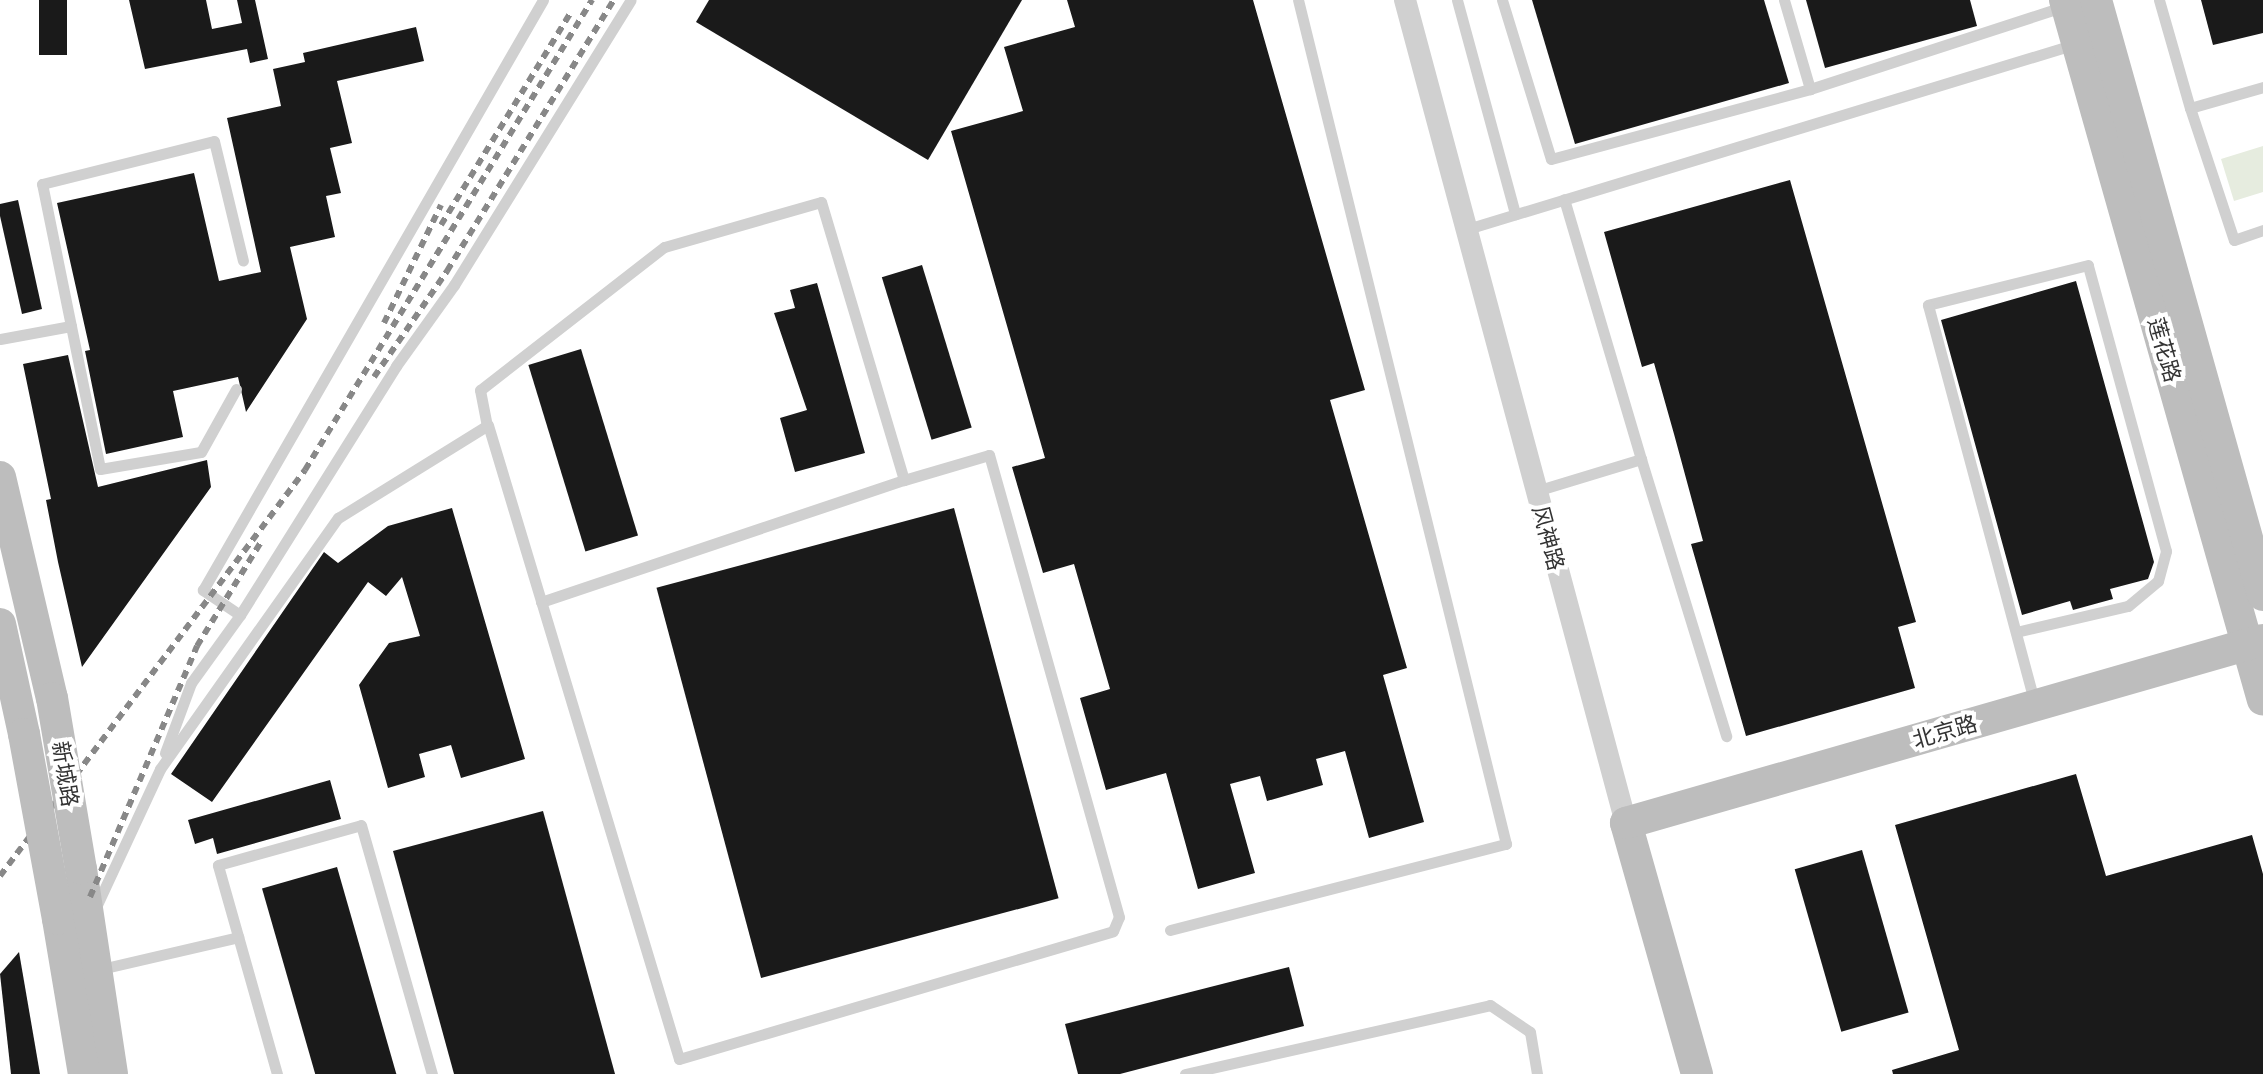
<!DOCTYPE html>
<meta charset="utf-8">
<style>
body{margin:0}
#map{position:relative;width:2263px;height:1074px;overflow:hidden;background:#fff;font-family:"PT Sans Narrow","Noto Sans SC",sans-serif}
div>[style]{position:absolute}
.green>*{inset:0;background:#e6ecdf}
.building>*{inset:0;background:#1a1a1a;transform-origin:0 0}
.lane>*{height:11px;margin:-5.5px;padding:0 5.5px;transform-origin:5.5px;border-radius:5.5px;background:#d0d0d0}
.street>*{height:22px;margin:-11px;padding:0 11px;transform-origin:11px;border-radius:11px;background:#d0d0d0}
.secondary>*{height:32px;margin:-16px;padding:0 16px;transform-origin:16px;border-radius:16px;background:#bdbdbd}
.rail>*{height:6px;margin-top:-3px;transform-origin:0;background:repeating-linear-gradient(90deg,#888 0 8px,transparent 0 14px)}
.secondary-bridge>*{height:32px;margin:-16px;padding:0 16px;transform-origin:16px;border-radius:16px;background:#bdbdbd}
span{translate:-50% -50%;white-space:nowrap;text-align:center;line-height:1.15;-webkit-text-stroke:8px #fff;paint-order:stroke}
.street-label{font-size:22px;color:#333}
</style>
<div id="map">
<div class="green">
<div style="clip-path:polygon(2263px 146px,2263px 192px,2234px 201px,2221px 159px)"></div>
</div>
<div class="building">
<div style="left:39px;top:0;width:28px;height:55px"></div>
<div style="clip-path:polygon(129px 0,206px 0,212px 29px,242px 23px,237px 0,255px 0,268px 59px,250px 63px,247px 49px,145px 69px)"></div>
<div style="clip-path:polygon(709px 0,1022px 0,928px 160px,696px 22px)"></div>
<div style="clip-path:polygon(1067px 0,1253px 0,1365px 390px,1330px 400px,1407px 668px,1383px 675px,1424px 822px,1369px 838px,1345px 751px,1316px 759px,1323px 785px,1267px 801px,1260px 776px,1230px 784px,1255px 873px,1198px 889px,1166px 773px,1106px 790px,1080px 698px,1110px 689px,1074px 564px,1043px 573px,1012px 467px,1045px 458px,951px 131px,1023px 111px,1004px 47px,1075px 27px)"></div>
<div style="clip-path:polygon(1532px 0,1764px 0,1789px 83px,1575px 144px)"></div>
<div style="clip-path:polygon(1806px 0,1970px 0,1977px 26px,1825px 68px)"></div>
<div style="clip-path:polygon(2201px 0,2263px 0,2263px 33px,2213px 45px)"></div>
<div style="clip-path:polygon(416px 27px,424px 61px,337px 81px,352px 143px,330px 148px,341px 193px,326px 196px,335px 237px,290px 247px,307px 319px,246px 412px,238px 377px,173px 391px,183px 437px,106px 454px,85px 351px,90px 350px,57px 203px,194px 173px,219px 281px,261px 272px,227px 118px,281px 106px,273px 69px,305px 62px,303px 53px)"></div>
<div style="clip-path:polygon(1790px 180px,1916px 622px,1898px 627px,1915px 688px,1746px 736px,1691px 544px,1703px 541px,1674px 434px,1654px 363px,1642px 367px,1604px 232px)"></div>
<div style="clip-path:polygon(18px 200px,42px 309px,22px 314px,0 216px,0 204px)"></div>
<div style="left:922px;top:265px;width:170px;height:42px;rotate:73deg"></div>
<div style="clip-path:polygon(2076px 281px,2154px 562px,2148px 579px,2110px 589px,2113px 599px,2073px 610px,2070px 601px,2022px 615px,1941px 320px)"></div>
<div style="clip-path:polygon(817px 283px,865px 453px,795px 472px,780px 418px,807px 410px,774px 313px,795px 308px,790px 290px)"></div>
<div style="left:581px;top:349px;width:195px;height:55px;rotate:73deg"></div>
<div style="clip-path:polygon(68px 355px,98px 487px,207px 460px,211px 487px,82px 667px,58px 562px,46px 500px,51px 499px,23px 364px)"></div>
<div style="clip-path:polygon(452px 508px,525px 759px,461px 778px,451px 745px,419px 754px,425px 777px,388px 788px,359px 685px,389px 643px,420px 636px,402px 577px,386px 596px,368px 582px,212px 802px,171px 774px,324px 552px,338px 563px,388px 526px)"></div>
<div style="left:954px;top:508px;width:404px;height:308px;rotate:75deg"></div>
<div style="clip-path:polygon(2076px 774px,2106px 876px,2252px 835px,2263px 874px,2263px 1074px,1893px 1074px,1892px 1070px,1959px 1050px,1895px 825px)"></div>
<div style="clip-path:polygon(330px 780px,341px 819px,217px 854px,213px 838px,195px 844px,188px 820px)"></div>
<div style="clip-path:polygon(543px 811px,615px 1074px,454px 1074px,393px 851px)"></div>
<div style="left:1862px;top:850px;width:169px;height:70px;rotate:74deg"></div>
<div style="left:337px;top:867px;width:216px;height:78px;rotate:74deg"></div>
<div style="clip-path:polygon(19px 952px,40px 1074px,11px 1074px,0 974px)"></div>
<div style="clip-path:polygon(1289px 967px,1304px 1026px,1120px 1074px,1078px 1074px,1065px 1024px)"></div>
</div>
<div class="lane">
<div style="left:1457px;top:0;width:222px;rotate:74.8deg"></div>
<div style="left:1502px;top:0;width:166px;rotate:72.9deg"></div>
<div style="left:1551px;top:159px;width:268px;rotate:-15.1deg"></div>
<div style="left:1784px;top:0;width:93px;rotate:73.7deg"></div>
<div style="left:1810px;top:89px;width:266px;rotate:-18deg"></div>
<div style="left:2159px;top:0;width:112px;rotate:74deg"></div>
<div style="left:2190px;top:108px;width:76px;rotate:-16deg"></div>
<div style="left:2190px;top:108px;width:139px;rotate:71.6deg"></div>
<div style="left:2234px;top:240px;width:31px;rotate:-19deg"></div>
<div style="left:1464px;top:230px;width:640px;rotate:-16.91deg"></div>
<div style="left:71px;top:326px;width:145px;rotate:-101.5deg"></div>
<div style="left:42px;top:184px;width:177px;rotate:-14deg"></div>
<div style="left:214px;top:141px;width:123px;rotate:76.4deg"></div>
<div style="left:0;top:339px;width:72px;rotate:-10.4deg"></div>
<div style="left:71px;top:326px;width:146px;rotate:78.5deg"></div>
<div style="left:100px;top:469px;width:102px;rotate:-9.6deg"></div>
<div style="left:201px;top:452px;width:72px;rotate:-60.9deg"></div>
<div style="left:1641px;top:459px;width:290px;rotate:72.9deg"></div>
<div style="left:1536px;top:491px;width:110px;rotate:-16.9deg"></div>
<div style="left:1641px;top:459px;width:271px;rotate:-106.5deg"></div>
<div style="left:541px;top:602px;width:383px;rotate:-18.6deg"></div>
<div style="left:240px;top:615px;width:45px;rotate:-146deg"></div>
<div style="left:203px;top:590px;width:681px;rotate:-60.05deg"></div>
<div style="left:2016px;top:632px;width:115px;rotate:-13.1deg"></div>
<div style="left:2128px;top:606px;width:39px;rotate:-40deg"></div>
<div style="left:2158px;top:581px;width:31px;rotate:-75deg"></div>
<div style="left:2166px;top:551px;width:296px;rotate:-105.3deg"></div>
<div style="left:2088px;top:265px;width:165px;rotate:166deg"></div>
<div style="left:1928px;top:305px;width:410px;rotate:75deg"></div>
<div style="left:165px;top:753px;width:75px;rotate:-69.6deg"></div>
<div style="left:191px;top:683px;width:84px;rotate:-54.2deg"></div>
<div style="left:240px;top:615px;width:294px;rotate:-57.9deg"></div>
<div style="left:396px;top:366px;width:100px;rotate:-54.4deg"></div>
<div style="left:454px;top:285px;width:335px;rotate:-58.2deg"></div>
<div style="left:96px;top:907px;width:152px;rotate:-65.1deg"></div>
<div style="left:160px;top:769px;width:308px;rotate:-54.7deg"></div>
<div style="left:338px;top:518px;width:176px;rotate:-31.8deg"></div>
<div style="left:488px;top:425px;width:662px;rotate:73.23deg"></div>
<div style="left:679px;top:1059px;width:452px;rotate:-16.4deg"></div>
<div style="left:1113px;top:931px;width:15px;rotate:-67deg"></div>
<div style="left:1119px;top:917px;width:480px;rotate:-105.7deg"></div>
<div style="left:989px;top:455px;width:89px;rotate:163.6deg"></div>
<div style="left:904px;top:480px;width:290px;rotate:-106.6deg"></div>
<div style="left:821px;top:202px;width:163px;rotate:164deg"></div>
<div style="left:664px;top:247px;width:233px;rotate:142.1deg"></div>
<div style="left:480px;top:390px;width:36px;rotate:79deg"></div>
<div style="left:1170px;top:930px;width:347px;rotate:-14.4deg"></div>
<div style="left:1506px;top:844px;width:869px;rotate:-103.84deg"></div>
<div style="left:101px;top:969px;width:141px;rotate:-13.1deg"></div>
<div style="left:277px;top:1074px;width:217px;rotate:-105.8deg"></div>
<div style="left:218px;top:865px;width:148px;rotate:-15.6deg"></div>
<div style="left:361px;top:825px;width:259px;rotate:74.1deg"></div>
<div style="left:1185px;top:1074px;width:313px;rotate:-12.7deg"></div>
<div style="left:1490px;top:1005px;width:48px;rotate:34deg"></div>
<div style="left:1530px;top:1032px;width:43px;rotate:80.5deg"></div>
</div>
<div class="street">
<div style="left:1405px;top:0;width:852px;rotate:74.97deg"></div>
</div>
<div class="secondary">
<div style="left:2065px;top:0;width:727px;rotate:74.21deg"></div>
<div style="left:2096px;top:0;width:618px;rotate:74.32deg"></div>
<div style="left:0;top:477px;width:227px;rotate:76.8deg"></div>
<div style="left:0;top:624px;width:113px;rotate:77.7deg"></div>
<div style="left:81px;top:869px;width:207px;rotate:81.4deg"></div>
<div style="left:58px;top:919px;width:157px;rotate:80.5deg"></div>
<div style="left:1697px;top:1074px;width:261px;rotate:-105.8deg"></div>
<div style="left:1626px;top:823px;width:663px;rotate:-16.03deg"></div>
</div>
<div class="rail">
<div style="left:441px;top:225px;width:247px;rotate:-58.6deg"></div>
<div style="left:384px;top:323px;width:131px;rotate:-64.2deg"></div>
<div style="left:374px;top:377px;width:129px;rotate:-55.4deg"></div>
<div style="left:447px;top:271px;width:318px;rotate:-58.4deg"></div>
<div style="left:0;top:876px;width:508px;rotate:-53.08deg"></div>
<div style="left:305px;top:470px;width:551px;rotate:-58.59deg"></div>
<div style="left:90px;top:897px;width:273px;rotate:-66.9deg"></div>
<div style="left:197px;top:646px;width:122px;rotate:-58.4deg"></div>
</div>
<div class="secondary-bridge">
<div style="left:52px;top:698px;width:173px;rotate:80.4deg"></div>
<div style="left:24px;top:734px;width:188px;rotate:79.6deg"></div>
</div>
<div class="street-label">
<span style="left:2164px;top:350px;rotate:74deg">莲花路</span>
<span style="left:1548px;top:538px;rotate:75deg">风神路</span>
<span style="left:1945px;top:732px;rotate:-16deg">北京路</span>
<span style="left:65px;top:774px;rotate:81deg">新城路</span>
</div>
</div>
